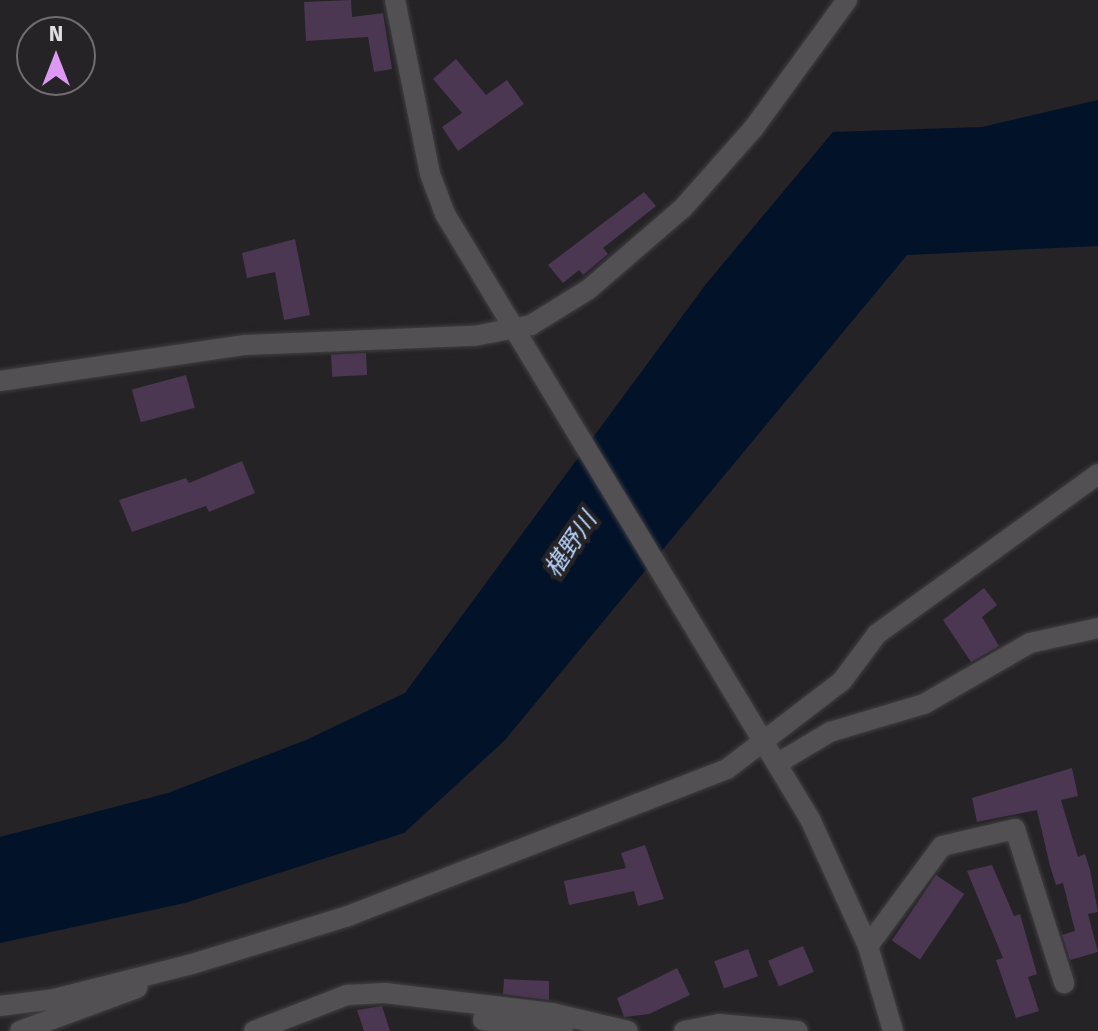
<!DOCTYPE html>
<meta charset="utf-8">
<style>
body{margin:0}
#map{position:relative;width:1098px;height:1031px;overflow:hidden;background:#252326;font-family:"Fira Sans","Noto Sans JP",sans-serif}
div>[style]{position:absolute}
.water>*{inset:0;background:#021229}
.building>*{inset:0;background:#4b3752;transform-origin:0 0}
.roads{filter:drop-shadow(0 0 2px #413f41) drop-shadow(0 0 2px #413f41)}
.minor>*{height:20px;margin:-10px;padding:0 10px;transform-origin:10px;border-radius:10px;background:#535054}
span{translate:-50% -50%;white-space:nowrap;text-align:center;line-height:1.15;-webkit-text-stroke:8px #252326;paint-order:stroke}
.water-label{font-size:24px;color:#b7d5fe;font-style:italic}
.north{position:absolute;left:16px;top:16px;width:80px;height:80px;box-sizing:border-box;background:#252326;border:2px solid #706e70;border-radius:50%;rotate:0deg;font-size:22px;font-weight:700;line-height:32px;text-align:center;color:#e0dee0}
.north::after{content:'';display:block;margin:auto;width:28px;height:36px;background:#dc99f4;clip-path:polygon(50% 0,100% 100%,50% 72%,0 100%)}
</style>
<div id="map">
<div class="water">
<div style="clip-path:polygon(1098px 100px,1098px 246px,907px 255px,504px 741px,404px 833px,185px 903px,0 943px,0 837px,168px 793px,306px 740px,405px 693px,706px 284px,833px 132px,982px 127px)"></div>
</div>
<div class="building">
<div style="clip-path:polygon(351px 0,352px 17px,383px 13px,392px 69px,374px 72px,368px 37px,306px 41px,304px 2px)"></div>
<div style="clip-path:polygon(456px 59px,486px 95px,507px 80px,524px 104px,458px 151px,442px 127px,462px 113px,433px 79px)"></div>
<div style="clip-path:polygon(644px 192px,656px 206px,603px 248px,608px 254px,583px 275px,579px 270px,563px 283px,548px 265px)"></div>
<div style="clip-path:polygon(295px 239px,310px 315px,284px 320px,275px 272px,247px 278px,242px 253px)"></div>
<div style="left:366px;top:353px;width:22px;height:35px;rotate:87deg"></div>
<div style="left:186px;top:375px;width:34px;height:56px;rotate:75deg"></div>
<div style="clip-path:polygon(242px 461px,255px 493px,209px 512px,206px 506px,132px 532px,119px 500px,186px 478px,189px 483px)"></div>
<div style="clip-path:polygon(984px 588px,997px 605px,982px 617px,999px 646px,971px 662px,943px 620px)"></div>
<div style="clip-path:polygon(1072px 768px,1078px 796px,1061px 800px,1078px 857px,1085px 854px,1090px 870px,1098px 912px,1088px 914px,1098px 952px,1070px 960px,1062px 935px,1075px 931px,1063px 883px,1056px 885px,1050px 866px,1037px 810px,977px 822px,972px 798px)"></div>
<div style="clip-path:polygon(645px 845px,664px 899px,638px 906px,634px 891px,569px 905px,564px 881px,626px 868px,621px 853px)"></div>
<div style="clip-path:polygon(992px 865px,1014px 916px,1020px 914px,1037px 974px,1028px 977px,1039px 1011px,1016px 1018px,996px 960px,1003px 958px,967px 871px)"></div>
<div style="left:936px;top:875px;width:34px;height:79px;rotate:34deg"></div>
<div style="left:803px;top:946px;width:28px;height:38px;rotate:67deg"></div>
<div style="left:748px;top:949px;width:29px;height:36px;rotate:70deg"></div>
<div style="clip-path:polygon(677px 968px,690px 995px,649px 1014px,624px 1017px,617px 998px)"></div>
<div style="clip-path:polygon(504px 979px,549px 981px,549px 1000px,503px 994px)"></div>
<div style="clip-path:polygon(382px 1006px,390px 1031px,364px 1031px,357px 1010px)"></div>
</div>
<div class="roads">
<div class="minor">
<div style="left:395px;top:0;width:177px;rotate:78.6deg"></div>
<div style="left:430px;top:174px;width:43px;rotate:69.4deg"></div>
<div style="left:445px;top:214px;width:707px;rotate:58.9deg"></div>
<div style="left:810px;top:819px;width:140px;rotate:65.5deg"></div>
<div style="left:868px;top:946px;width:89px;rotate:73.6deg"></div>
<div style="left:0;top:381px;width:248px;rotate:-8.4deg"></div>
<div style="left:245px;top:345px;width:229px;rotate:-2.3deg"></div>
<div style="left:474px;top:336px;width:58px;rotate:-10.9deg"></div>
<div style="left:531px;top:325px;width:68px;rotate:-31.8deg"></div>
<div style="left:589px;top:289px;width:124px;rotate:-40.8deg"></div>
<div style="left:683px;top:208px;width:106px;rotate:-48.5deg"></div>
<div style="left:753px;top:129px;width:160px;rotate:-53.9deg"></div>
<div style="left:778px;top:763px;width:61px;rotate:-30.8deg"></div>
<div style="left:830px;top:732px;width:98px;rotate:-16.6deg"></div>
<div style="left:924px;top:704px;width:122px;rotate:-29.9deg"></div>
<div style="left:1030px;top:643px;width:70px;rotate:-12.4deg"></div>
<div style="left:868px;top:946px;width:124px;rotate:-53.5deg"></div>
<div style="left:942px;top:846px;width:75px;rotate:-13.1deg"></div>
<div style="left:1015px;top:829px;width:162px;rotate:72.3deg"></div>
<div style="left:0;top:1006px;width:54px;rotate:-7.4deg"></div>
<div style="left:54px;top:999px;width:142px;rotate:-14.2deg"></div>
<div style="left:192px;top:964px;width:163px;rotate:-17.1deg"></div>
<div style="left:348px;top:916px;width:407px;rotate:-21.2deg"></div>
<div style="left:727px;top:769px;width:145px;rotate:-37.4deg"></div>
<div style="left:842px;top:681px;width:59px;rotate:-53.3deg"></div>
<div style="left:877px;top:634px;width:273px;rotate:-35.9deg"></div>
<div style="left:483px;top:1020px;width:51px;rotate:7.8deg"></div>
<div style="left:20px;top:1031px;width:125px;rotate:-20.2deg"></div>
<div style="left:254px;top:1031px;width:100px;rotate:-21.2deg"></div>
<div style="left:347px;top:995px;width:38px;rotate:-3deg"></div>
<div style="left:385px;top:993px;width:168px;rotate:6.8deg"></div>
<div style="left:552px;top:1013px;width:78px;rotate:13.3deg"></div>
<div style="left:533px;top:1031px;width:4px;rotate:-76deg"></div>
<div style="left:534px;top:1027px;width:29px;rotate:8deg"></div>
<div style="left:684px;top:1031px;width:36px;rotate:-11deg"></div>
<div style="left:719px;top:1024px;width:79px;rotate:5.1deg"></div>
</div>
</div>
<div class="water-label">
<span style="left:571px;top:545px;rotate:-56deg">椹野川</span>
</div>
<div class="north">N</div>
</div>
